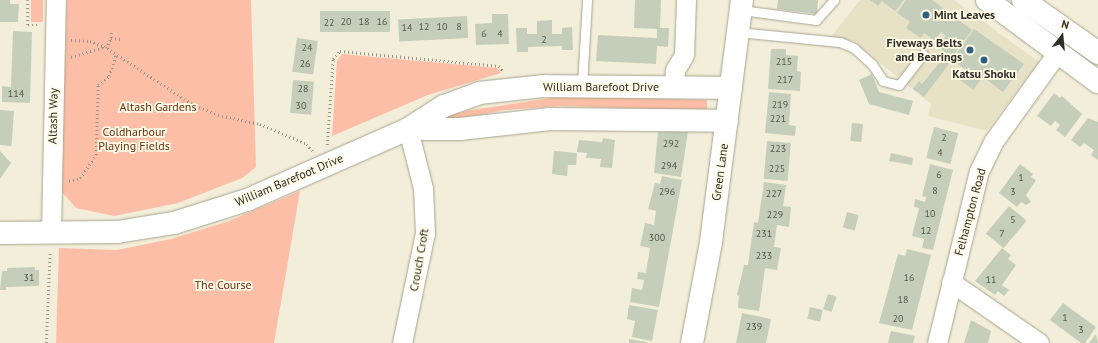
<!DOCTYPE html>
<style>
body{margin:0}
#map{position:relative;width:1098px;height:343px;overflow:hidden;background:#f2eed9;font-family:"PT Sans",sans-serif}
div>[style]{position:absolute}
.built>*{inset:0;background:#e7e2c6}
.green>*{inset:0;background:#fcbea6;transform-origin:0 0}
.building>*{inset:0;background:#c5ceba;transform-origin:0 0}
.path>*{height:2.5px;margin-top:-1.25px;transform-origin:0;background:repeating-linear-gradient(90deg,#999687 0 1px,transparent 0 4px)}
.roads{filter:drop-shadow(0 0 1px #a7a38f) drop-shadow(0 0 1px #a7a38f)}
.lane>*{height:9px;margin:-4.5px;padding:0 4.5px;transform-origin:4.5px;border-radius:4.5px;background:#fff}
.street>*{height:19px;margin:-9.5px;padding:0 9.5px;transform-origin:9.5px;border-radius:9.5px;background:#fff}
.secondary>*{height:22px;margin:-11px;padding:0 11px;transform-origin:11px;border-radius:11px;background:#fff}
.highway>*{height:22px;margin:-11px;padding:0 11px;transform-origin:11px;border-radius:11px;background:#fff}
.dots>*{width:11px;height:11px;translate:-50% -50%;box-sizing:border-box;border:2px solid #fffbe6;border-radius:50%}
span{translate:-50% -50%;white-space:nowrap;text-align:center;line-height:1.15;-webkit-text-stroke:3.5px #fffbe6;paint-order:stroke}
.number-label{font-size:10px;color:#54554a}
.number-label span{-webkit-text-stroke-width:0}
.poi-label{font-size:12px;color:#2f2d25;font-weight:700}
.left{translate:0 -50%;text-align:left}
.right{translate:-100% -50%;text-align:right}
.street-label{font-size:12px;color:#2f2d25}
.park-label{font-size:12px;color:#6b2e12}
.north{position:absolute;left:1042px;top:16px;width:40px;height:40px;-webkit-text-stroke:3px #fffbe6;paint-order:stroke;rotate:16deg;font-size:11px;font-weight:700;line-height:16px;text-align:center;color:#2f2d25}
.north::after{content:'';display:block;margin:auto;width:14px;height:18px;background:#2f2d25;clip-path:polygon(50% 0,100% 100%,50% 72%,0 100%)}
</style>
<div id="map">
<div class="built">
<div style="clip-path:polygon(860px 0,954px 0,1039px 62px,987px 131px,928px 116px,931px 104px,853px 41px,830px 38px)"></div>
</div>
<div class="green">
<div style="left:31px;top:0;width:12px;height:22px"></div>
<div style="clip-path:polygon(67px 0,251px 0,256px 167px,242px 178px,178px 203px,114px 216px,76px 208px,61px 191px)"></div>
<div style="clip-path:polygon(342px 54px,497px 68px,501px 73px,428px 95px,332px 136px,337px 61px)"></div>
<div style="clip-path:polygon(564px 96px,707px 100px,707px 111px,559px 106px,505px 110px,443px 122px,443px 117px,471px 110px)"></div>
<div style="clip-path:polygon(300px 191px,274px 343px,56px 343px,59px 248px,117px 250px,171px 239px,229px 221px)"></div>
</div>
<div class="building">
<div style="clip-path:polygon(0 0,10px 0,10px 4px,19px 4px,18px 22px,0 22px)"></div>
<div style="clip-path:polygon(635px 0,661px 0,660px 28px,669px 28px,668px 47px,657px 46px,656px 64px,596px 61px,598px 35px,657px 38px,657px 29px,634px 28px)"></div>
<div style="clip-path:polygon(778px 0,818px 0,817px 14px,777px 9px)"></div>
<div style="clip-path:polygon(870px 0,904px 0,895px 11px,882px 1px,878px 6px)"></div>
<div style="clip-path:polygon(906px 0,932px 0,972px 30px,952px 57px,938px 47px,946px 36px,941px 32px,934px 40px,924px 33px,921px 38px,906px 28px,910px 22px,897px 13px)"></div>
<div style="left:390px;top:11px;width:21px;height:70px;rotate:90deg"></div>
<div style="clip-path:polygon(492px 14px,508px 14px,509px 44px,476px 45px,475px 24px,492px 23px)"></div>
<div style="left:467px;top:16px;width:22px;height:69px;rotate:87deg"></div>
<div style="clip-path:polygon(552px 20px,552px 34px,562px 34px,562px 28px,572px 27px,573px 50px,562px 50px,562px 46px,528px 47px,528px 52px,517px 52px,516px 28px,527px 28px,527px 34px,537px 34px,537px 21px)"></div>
<div style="clip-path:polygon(974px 29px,1024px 64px,1003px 92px,983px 77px,973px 90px,959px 79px,966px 70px,952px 60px)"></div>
<div style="clip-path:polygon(13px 31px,32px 32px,30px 103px,2px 102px,2px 86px,11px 87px)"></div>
<div style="left:297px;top:38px;width:21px;height:34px;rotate:8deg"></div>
<div style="clip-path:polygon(771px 49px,786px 49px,786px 55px,798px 56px,797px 71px,801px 72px,800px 91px,768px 89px)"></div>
<div style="clip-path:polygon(940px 52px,952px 60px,924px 97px,913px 89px,919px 81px,922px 84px,939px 63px,934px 59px)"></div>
<div style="clip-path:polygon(872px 74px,879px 92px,913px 101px,909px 115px,869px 104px,859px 80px)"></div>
<div style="left:293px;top:80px;width:21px;height:33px;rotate:5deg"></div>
<div style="clip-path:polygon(769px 92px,791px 94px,789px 125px,796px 126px,795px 136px,765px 133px)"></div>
<div style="clip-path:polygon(1054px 93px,1060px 98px,1062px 96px,1082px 114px,1065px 137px,1056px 130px,1060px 125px,1055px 121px,1051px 126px,1037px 116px)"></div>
<div style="left:0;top:110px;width:14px;height:35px;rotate:4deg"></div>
<div style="clip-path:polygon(1088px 118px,1098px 122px,1098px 160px,1091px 155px,1094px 150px,1084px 143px,1080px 147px,1071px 140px)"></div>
<div style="left:852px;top:123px;width:11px;height:18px;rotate:5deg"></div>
<div style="left:934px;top:127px;width:25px;height:32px;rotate:14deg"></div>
<div style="clip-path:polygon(658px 132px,688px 132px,681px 177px,654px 173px)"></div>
<div style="clip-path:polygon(603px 138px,615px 140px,612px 168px,600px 167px,601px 159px,586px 158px,587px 153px,577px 152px,579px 140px,602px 142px)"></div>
<div style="left:767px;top:141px;width:24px;height:38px;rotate:5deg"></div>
<div style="clip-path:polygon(0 151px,11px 163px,0 179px)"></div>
<div style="clip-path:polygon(554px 151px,577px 153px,576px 165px,568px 165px,567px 176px,552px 174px)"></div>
<div style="clip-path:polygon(891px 153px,913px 158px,912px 165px,889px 161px)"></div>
<div style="clip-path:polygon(930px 164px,953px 170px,933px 250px,922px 248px,924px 239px,912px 236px,919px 208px,914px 207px,915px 199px,925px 202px,926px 197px,922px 196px)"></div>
<div style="clip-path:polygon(1020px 164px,1033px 174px,1031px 177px,1036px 180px,1026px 195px,1031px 202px,1026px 205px,1021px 202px,1017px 207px,999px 193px)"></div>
<div style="clip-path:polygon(662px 176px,682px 180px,659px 307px,630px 302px,632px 288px,642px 290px,644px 280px,637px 279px,638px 272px,646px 273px,650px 248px,640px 246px,645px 223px,654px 225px,656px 211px,648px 209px,655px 183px,660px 184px)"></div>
<div style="clip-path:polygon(764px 182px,786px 185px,783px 206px,791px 207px,789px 227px,777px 225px,774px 247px,781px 248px,777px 270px,765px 268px,759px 311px,738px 308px,739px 296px,737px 295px,744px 265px,748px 265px,754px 222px,758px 223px)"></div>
<div style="left:1009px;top:206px;width:23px;height:36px;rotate:40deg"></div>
<div style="left:847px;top:212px;width:12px;height:16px;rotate:14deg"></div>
<div style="clip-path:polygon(1002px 248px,1011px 255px,1008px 259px,1016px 265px,1002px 285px,1009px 290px,1004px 296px,998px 291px,995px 295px,975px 281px)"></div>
<div style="clip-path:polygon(907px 249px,931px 255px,912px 330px,879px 323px,898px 254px,905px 256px)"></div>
<div style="clip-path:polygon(35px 267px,35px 270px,39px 270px,39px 286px,6px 287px,6px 290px,0 290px,2px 271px,7px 271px,7px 268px)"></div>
<div style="left:828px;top:294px;width:9px;height:16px;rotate:18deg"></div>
<div style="clip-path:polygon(1063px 303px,1096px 327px,1085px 343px,1081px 343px,1050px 320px)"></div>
<div style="clip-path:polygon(629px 305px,658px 310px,652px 341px,632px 337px,635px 321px,627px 319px)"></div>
<div style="left:810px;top:307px;width:13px;height:12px;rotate:13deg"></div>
<div style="clip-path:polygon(742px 313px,771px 319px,766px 343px,736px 343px)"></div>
<div style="clip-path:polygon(971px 320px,991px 331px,988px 343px,964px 343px)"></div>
<div style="clip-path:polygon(891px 331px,915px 336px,913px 343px,888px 343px)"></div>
<div style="clip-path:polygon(1096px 334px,1098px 343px,1089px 343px)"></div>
<div style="clip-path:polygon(629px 339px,647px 342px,647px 343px,629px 343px)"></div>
</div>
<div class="path">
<div style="left:28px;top:0;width:25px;rotate:90deg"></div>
<div style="left:28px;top:25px;width:11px"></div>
<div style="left:111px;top:38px;width:11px;rotate:5deg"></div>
<div style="left:71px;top:40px;width:19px;rotate:3deg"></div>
<div style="left:90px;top:41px;width:15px;rotate:20deg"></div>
<div style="left:104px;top:46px;width:105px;rotate:33.4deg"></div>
<div style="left:192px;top:104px;width:28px;rotate:23deg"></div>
<div style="left:218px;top:115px;width:43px;rotate:12.1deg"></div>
<div style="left:260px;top:124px;width:51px;rotate:23.1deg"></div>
<div style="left:307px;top:144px;width:9px;rotate:49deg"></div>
<div style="left:106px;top:48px;width:11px;rotate:-63deg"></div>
<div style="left:111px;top:38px;width:7px;rotate:-90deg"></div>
<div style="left:71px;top:57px;width:34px;rotate:-17deg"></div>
<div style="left:327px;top:145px;width:86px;rotate:-86deg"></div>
<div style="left:333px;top:59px;width:11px;rotate:-49deg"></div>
<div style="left:340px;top:51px;width:160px;rotate:5.4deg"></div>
<div style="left:499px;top:66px;width:6px;rotate:51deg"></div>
<div style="left:69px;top:181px;width:11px;rotate:-15deg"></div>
<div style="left:80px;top:178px;width:28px;rotate:-55deg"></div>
<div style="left:96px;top:155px;width:70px;rotate:-88.4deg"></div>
<div style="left:98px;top:85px;width:14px;rotate:-39deg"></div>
<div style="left:109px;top:76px;width:23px;rotate:-72deg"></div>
<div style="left:46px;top:343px;width:91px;rotate:-87.5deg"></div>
</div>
<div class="roads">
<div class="lane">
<div style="left:741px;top:10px;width:76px;rotate:7.6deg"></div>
<div style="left:816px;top:20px;width:27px;rotate:-48deg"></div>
<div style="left:738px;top:32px;width:102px;rotate:5.6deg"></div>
<div style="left:840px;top:42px;width:15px;rotate:23deg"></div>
<div style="left:854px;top:48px;width:24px;rotate:42deg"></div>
<div style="left:872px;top:64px;width:20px;rotate:57deg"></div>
<div style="left:883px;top:81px;width:16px;rotate:14deg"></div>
<div style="left:899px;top:85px;width:39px;rotate:-52deg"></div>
<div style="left:582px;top:85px;width:85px;rotate:-86.6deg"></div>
</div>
<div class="street">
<div style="left:674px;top:87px;width:17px;rotate:-87deg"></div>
<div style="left:675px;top:70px;width:17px;rotate:-59deg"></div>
<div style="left:684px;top:55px;width:55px;rotate:-87.9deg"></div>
<div style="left:51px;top:232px;width:232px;rotate:-88.8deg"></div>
<div style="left:951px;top:282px;width:107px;rotate:34.7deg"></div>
<div style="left:402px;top:343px;width:112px;rotate:-78.2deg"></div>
<div style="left:425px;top:233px;width:45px;rotate:-92.5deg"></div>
<div style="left:423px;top:188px;width:61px;rotate:-104.3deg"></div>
<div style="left:937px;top:343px;width:177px;rotate:-76.3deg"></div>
<div style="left:979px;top:171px;width:32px;rotate:-64deg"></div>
<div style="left:993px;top:142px;width:110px;rotate:-54.3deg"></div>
</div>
<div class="secondary">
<div style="left:408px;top:129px;width:52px"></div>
<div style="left:460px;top:129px;width:91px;rotate:-6.3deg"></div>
<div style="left:550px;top:119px;width:177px;rotate:0.6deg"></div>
<div style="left:0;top:233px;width:117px;rotate:-0.5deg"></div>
<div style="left:117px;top:232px;width:58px;rotate:-9deg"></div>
<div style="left:174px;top:223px;width:77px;rotate:-17.5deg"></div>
<div style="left:247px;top:200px;width:176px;rotate:-23.8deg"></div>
<div style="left:408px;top:129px;width:43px;rotate:-32.6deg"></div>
<div style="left:444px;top:106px;width:37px;rotate:-20deg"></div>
<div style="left:479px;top:93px;width:64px;rotate:-6.2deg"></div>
<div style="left:543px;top:86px;width:188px;rotate:0.6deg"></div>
<div style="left:692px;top:343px;width:103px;rotate:-79.3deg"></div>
<div style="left:711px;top:242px;width:244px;rotate:-82.7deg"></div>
</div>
<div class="highway">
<div style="left:987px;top:0;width:138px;rotate:36.5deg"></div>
<div style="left:1023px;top:0;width:92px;rotate:35.2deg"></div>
</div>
</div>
<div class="dots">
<div style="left:926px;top:15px;background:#31607f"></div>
<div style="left:970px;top:50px;background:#31607f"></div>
<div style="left:984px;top:60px;background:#31607f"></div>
</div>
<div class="number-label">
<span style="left:346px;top:22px">20</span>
<span style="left:364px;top:22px">18</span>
<span style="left:382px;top:22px">16</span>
<span style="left:329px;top:23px">22</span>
<span style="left:424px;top:27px">12</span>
<span style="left:442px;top:27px">10</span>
<span style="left:459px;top:27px">8</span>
<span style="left:407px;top:28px">14</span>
<span style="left:484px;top:34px">6</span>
<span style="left:500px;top:34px">4</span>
<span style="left:544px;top:40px">2</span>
<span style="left:307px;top:48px">24</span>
<span style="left:784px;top:62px">215</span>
<span style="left:305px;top:64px">26</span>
<span style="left:785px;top:80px">217</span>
<span style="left:303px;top:89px">28</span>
<span style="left:16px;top:94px">114</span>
<span style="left:780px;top:105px">219</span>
<span style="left:301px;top:106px">30</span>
<span style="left:778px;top:119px">221</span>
<span style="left:944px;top:138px">2</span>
<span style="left:671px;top:144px">292</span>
<span style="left:778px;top:149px">223</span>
<span style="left:940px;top:153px">4</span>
<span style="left:669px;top:166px">294</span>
<span style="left:777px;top:169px">225</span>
<span style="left:939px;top:175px">6</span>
<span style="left:1021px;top:178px">1</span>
<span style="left:935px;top:191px">8</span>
<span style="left:667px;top:192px">296</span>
<span style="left:1013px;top:192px">3</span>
<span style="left:774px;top:194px">227</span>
<span style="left:930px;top:214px">10</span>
<span style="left:775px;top:215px">229</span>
<span style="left:1013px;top:220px">5</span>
<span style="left:926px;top:231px">12</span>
<span style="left:764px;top:234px">231</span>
<span style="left:1002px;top:234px">7</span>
<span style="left:657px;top:238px">300</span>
<span style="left:764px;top:256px">233</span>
<span style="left:29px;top:278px">31</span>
<span style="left:909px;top:278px">16</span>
<span style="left:991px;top:280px">11</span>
<span style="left:903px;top:300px">18</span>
<span style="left:1065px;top:318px">1</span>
<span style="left:898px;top:319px">20</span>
<span style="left:754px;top:327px">239</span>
<span style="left:1081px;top:330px">3</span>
</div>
<div class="poi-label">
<span class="left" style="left:934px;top:15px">Mint Leaves</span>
<span class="right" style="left:962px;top:50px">Fiveways Belts<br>and Bearings</span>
<span style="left:984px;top:74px">Katsu Shoku</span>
</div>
<div class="street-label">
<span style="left:601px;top:87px">William Barefoot Drive</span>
<span style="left:53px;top:116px;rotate:-89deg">Altash Way</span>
<span style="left:720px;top:172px;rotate:-82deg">Green Lane</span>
<span style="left:289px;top:180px;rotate:-23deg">William Barefoot Drive</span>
<span style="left:970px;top:212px;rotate:-75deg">Felhampton Road</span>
<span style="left:419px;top:260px;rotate:-80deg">Crouch Croft</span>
</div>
<div class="park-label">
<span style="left:158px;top:107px">Altash Gardens</span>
<span style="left:134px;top:139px">Coldharbour<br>Playing Fields</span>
<span style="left:223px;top:285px">The Course</span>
</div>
<div class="north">N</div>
</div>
